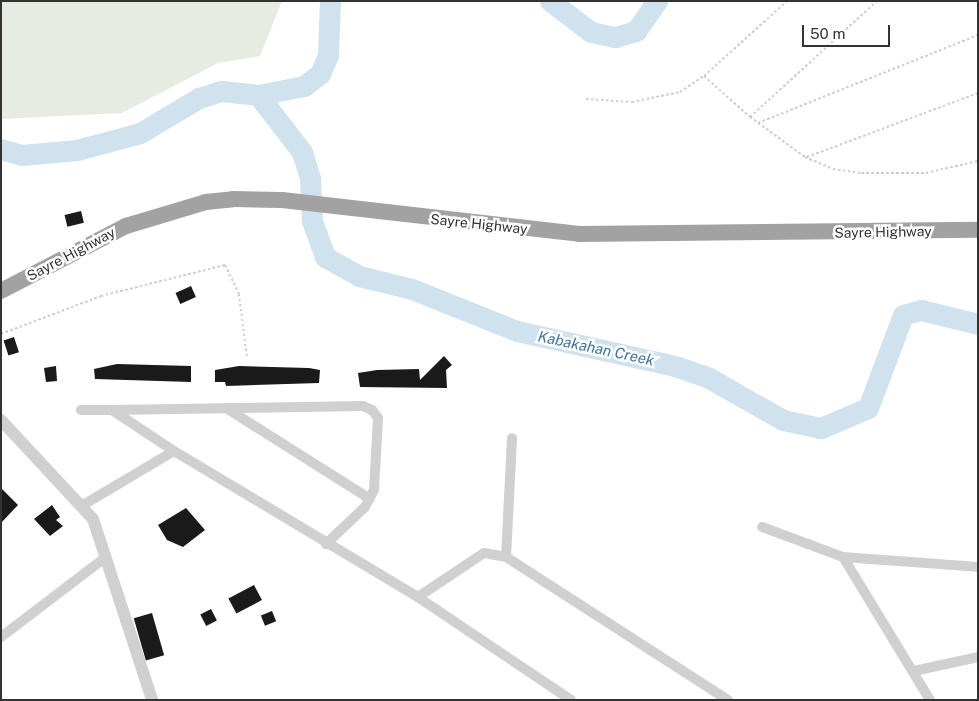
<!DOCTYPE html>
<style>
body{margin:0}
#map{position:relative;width:979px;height:701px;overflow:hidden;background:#fff;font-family:"Public Sans",sans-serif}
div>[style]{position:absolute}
.green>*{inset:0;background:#e6ecdf}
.river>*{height:21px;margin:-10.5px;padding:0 10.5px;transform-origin:10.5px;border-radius:10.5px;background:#cfe2ee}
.building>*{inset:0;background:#1a1a1a;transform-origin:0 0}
.path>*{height:2px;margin-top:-1px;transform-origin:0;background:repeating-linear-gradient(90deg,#cdcdcd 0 2.5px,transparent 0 5px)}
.minor>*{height:10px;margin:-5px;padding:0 5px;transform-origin:5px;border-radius:5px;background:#d0d0d0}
.tertiary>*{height:12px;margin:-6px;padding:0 6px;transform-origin:6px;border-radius:6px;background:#d0d0d0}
.trunk>*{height:16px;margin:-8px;padding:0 8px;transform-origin:8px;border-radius:8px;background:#a2a2a2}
span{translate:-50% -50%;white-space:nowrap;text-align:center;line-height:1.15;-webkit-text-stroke:5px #fff;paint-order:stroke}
.street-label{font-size:14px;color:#333}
.water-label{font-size:15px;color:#3f7597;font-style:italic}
.frame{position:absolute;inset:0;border:2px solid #333;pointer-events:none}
.scale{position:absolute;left:802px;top:25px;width:88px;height:22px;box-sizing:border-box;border:2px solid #333;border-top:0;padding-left:6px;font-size:15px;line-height:18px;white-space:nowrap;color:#333;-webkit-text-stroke:4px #fff;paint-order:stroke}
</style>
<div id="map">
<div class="green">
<div style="clip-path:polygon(1px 1px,282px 1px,260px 56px,218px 63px,122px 113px,1px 119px)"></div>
</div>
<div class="river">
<div style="left:550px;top:1px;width:51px;rotate:37.1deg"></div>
<div style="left:591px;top:32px;width:25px;rotate:12deg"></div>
<div style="left:615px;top:37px;width:22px;rotate:-16deg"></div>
<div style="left:636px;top:31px;width:37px;rotate:-55deg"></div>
<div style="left:258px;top:95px;width:72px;rotate:52.3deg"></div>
<div style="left:302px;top:152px;width:28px;rotate:73deg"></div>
<div style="left:310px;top:179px;width:42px;rotate:87.3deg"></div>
<div style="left:312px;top:221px;width:38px;rotate:70deg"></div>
<div style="left:325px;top:257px;width:39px;rotate:29deg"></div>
<div style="left:359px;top:276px;width:55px;rotate:13.8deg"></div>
<div style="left:412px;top:289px;width:113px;rotate:21.8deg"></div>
<div style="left:517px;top:331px;width:162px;rotate:12.5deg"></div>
<div style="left:675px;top:366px;width:36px;rotate:19deg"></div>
<div style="left:709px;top:378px;width:85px;rotate:29.6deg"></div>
<div style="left:783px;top:420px;width:39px;rotate:12deg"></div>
<div style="left:821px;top:428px;width:51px;rotate:-23.1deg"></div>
<div style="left:868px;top:408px;width:99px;rotate:-69.4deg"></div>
<div style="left:903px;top:315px;width:19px;rotate:-16deg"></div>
<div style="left:921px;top:310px;width:59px;rotate:13.8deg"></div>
<div style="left:1px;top:149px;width:22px;rotate:16deg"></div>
<div style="left:22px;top:155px;width:55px;rotate:-5.2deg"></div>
<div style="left:77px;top:150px;width:65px;rotate:-15.1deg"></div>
<div style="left:140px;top:133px;width:69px;rotate:-30.7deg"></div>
<div style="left:199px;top:98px;width:23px;rotate:-18deg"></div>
<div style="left:221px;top:91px;width:37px;rotate:6deg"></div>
<div style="left:258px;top:95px;width:47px;rotate:-11.1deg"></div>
<div style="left:304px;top:86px;width:20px;rotate:-37deg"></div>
<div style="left:320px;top:74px;width:21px;rotate:-67deg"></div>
<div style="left:328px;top:55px;width:54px;rotate:-87.9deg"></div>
</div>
<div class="building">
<div style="left:81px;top:211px;width:12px;height:17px;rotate:76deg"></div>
<div style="left:191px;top:286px;width:12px;height:17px;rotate:66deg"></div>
<div style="left:14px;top:337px;width:16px;height:11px;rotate:72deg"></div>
<div style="clip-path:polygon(444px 356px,452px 365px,446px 370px,447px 388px,360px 387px,358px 373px,377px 370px,419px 369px,420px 380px)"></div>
<div style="clip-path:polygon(117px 364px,191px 366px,191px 382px,95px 379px,94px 369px)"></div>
<div style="clip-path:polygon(56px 366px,57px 381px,46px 382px,44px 368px)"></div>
<div style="clip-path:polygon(239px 366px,309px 368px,320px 370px,319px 383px,226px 386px,225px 382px,215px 382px,215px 370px)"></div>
<div style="clip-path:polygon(1px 488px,18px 505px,1px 523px)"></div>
<div style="clip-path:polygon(52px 505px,60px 517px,56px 520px,63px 526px,50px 536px,34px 519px)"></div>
<div style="clip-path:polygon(186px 508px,205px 530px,183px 547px,167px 540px,158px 525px)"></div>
<div style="left:254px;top:585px;width:17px;height:29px;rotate:62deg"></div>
<div style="left:211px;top:609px;width:13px;height:12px;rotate:63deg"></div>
<div style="left:272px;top:611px;width:11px;height:12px;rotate:68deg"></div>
<div style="left:152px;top:613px;width:44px;height:19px;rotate:74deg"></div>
</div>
<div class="path">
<div style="left:704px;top:76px;width:62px;rotate:41.7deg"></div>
<div style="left:750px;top:117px;width:68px;rotate:36deg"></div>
<div style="left:805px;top:157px;width:30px;rotate:23deg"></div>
<div style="left:833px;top:169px;width:28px;rotate:8deg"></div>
<div style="left:861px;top:173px;width:65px"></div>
<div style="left:926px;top:173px;width:53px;rotate:-13deg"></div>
<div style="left:586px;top:99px;width:46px;rotate:3.7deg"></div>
<div style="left:632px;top:102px;width:49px;rotate:-11.8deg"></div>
<div style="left:680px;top:92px;width:29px;rotate:-34deg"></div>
<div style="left:704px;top:76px;width:112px;rotate:-42.1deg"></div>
<div style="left:750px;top:117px;width:172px;rotate:-42.4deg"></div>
<div style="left:758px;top:123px;width:237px;rotate:-21.8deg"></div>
<div style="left:807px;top:157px;width:183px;rotate:-20.5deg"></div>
<div style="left:1px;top:334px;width:107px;rotate:-20.8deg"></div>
<div style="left:101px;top:296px;width:128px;rotate:-14deg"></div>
<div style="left:225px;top:265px;width:32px;rotate:64deg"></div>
<div style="left:239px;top:294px;width:64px;rotate:82.9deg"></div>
</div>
<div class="minor">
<div style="left:226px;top:408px;width:170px;rotate:32.3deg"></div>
<div style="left:81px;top:410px;width:31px"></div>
<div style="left:112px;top:410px;width:74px;rotate:33.5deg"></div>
<div style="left:174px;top:451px;width:106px;rotate:149.3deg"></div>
<div style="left:112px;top:410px;width:251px;rotate:-0.9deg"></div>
<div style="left:363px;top:406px;width:10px;rotate:24deg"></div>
<div style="left:372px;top:410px;width:10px;rotate:53deg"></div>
<div style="left:378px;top:418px;width:72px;rotate:93.2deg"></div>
<div style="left:374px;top:490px;width:19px;rotate:118deg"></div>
<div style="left:365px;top:507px;width:54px;rotate:136.5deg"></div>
<div style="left:174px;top:451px;width:284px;rotate:30.9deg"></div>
<div style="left:762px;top:527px;width:86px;rotate:20.3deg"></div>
<div style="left:843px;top:557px;width:135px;rotate:4.2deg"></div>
<div style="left:506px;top:557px;width:119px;rotate:-87.1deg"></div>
<div style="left:843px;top:557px;width:167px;rotate:58.7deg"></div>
<div style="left:1px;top:637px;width:132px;rotate:-37.3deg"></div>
<div style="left:914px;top:671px;width:66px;rotate:-12.3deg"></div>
<div style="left:571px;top:700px;width:184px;rotate:-146.1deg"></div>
<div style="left:418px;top:597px;width:79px;rotate:-33.7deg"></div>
<div style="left:484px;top:553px;width:22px;rotate:10deg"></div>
<div style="left:506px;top:557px;width:264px;rotate:32.8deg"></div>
</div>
<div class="tertiary">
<div style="left:1px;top:420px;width:135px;rotate:47.1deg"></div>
<div style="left:93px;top:519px;width:190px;rotate:71.9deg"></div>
</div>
<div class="trunk">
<div style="left:1px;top:291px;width:141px;rotate:-27.5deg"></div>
<div style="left:126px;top:226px;width:84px;rotate:-16.7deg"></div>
<div style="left:206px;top:202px;width:27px;rotate:-6deg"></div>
<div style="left:233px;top:199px;width:49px;rotate:1.2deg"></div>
<div style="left:282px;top:200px;width:299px;rotate:6.5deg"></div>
<div style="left:579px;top:234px;width:399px;rotate:-0.6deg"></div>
</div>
<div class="street-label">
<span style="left:479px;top:224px;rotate:6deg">Sayre Highway</span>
<span style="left:883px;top:232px;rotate:-1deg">Sayre Highway</span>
<span style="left:71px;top:254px;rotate:-28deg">Sayre Highway</span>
</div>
<div class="water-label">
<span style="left:596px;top:348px;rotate:12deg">Kabakahan Creek</span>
</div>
<div class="frame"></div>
<div class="scale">50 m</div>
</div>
